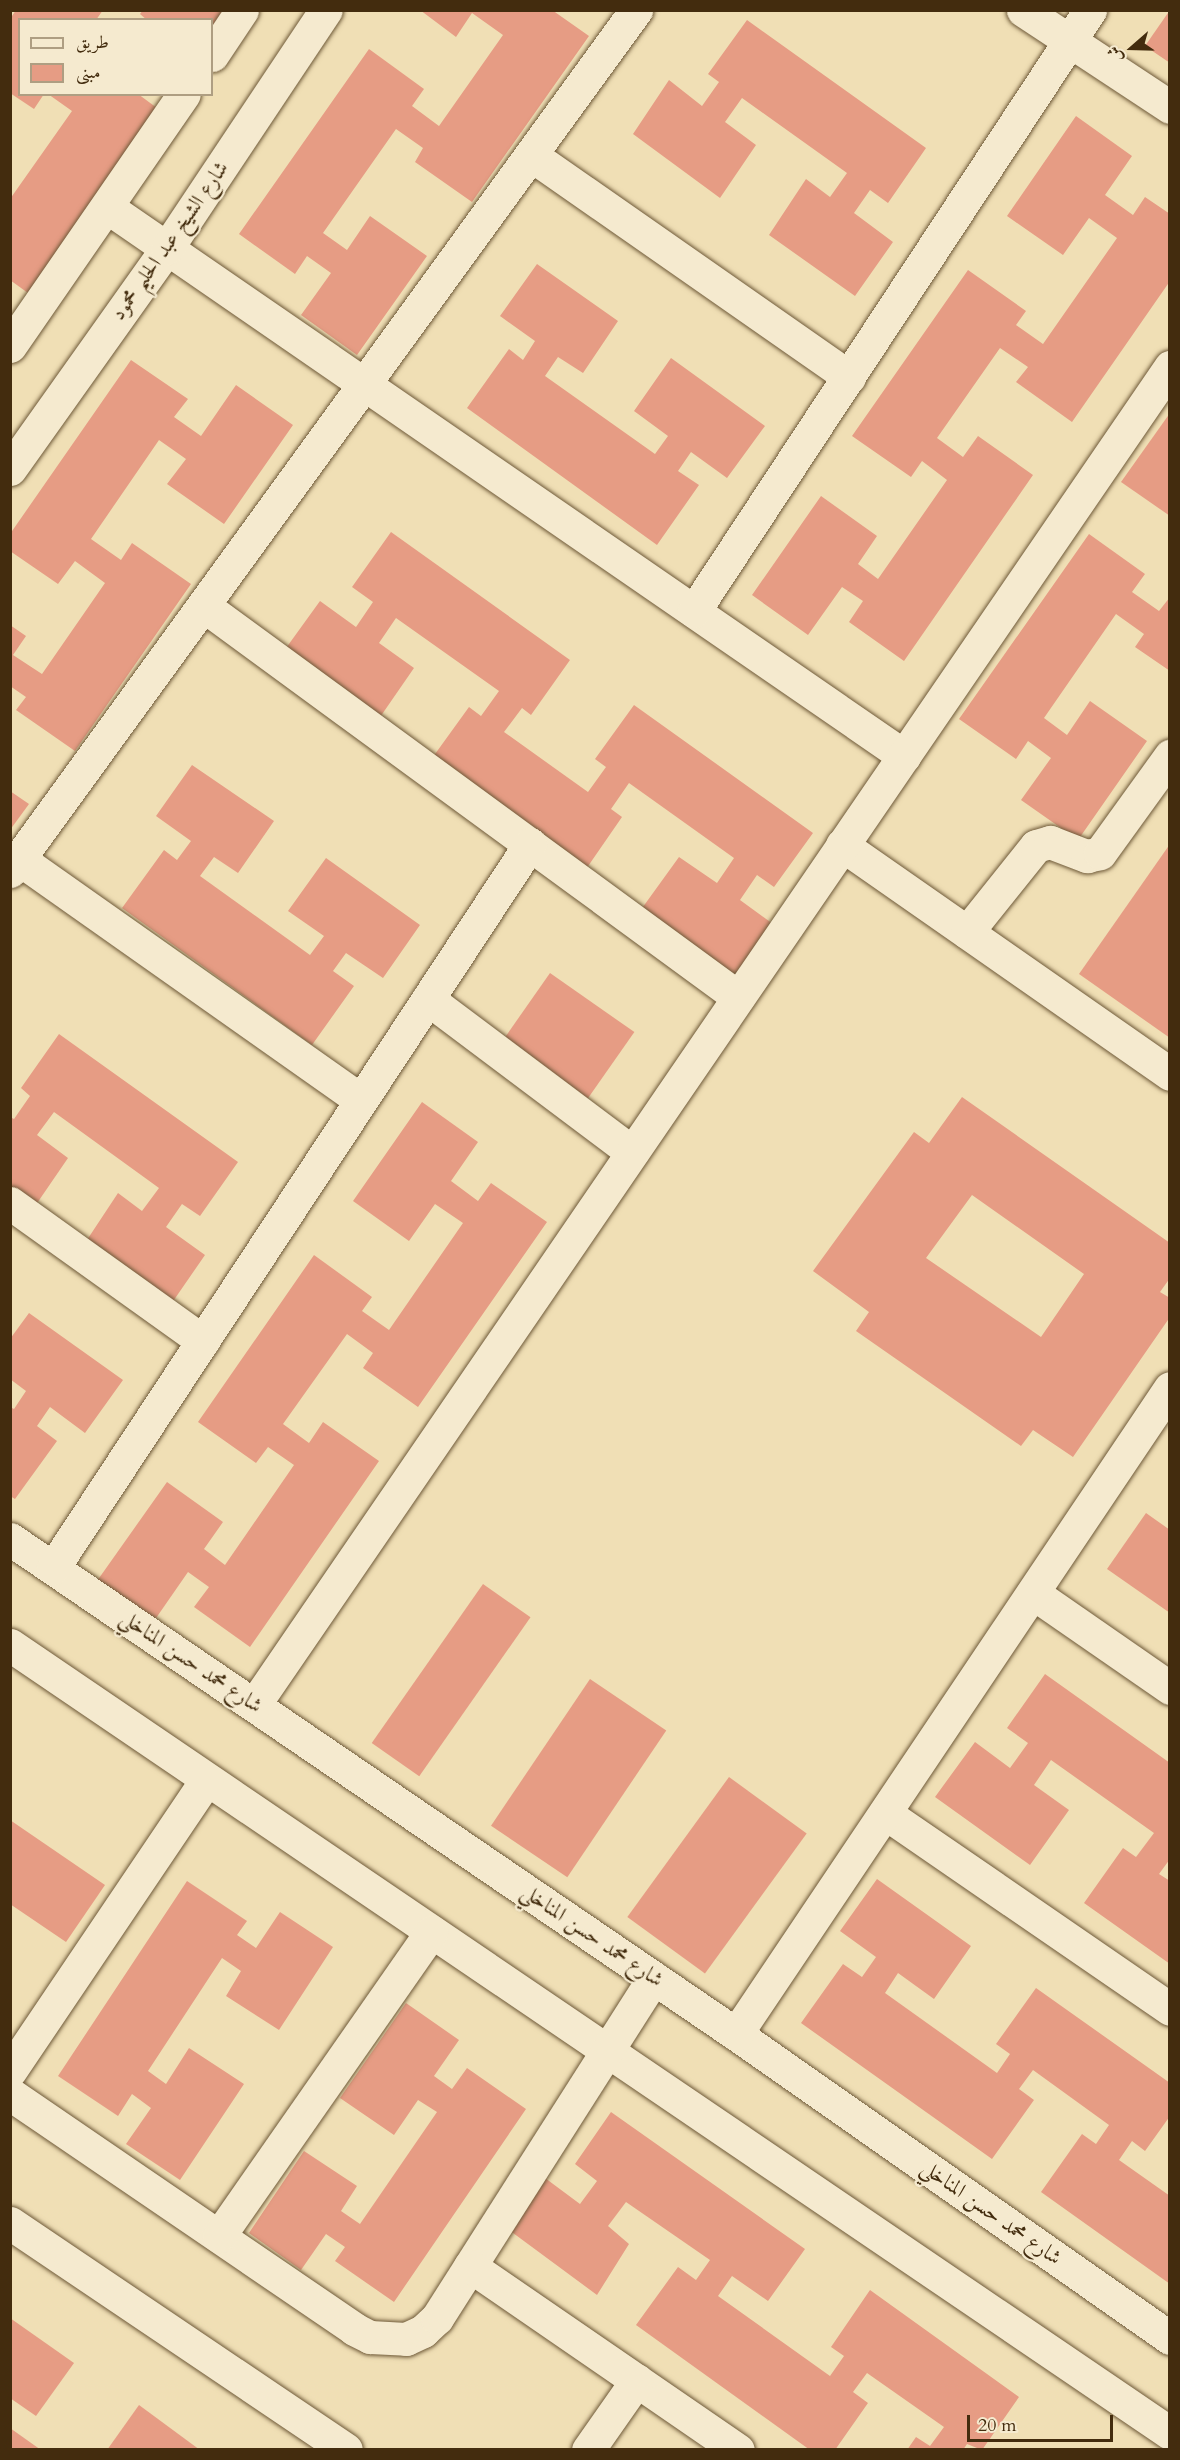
<!DOCTYPE html>
<meta charset="utf-8">
<style>
body{margin:0}
#map{position:relative;width:1180px;height:2460px;overflow:hidden;background:#f0dfb5;font-family:Cardo,Amiri,serif}
div>[style]{position:absolute}
.building>*{inset:0;background:#e69c84;transform-origin:0 0}
.roads{filter:drop-shadow(0 0 2px #6e5938) drop-shadow(0 0 2px #6e5938)}
.minor>*{height:33px;margin:-16.5px;padding:0 16.5px;transform-origin:16.5px;border-radius:16.5px;background:#f5eacf}
span{translate:-50% -50%;white-space:nowrap;text-align:center;line-height:1.15;-webkit-text-stroke:4.5px #f5eacf;paint-order:stroke}
.street-label{font-size:21px;color:#432c0e}
.frame{position:absolute;inset:0;border:12px solid #432c0e;pointer-events:none}
.legend{position:absolute;left:18px;top:18px;width:195px;height:78px;box-sizing:border-box;background:#f5eacf;border:2px solid #ae9e82;margin:0;padding:8px 10px;list-style:none;font-size:18px;color:#432c0e}
.legend li{display:flex;align-items:center;gap:12px;height:30px}
.legend b{width:30px;border:2px solid #ae9e82}
.north{position:absolute;left:1102px;top:18px;width:60px;height:60px;-webkit-text-stroke:4px #f5eacf;paint-order:stroke;rotate:250deg;font-size:16px;font-weight:700;line-height:24px;text-align:center;color:#432c0e}
.north::after{content:'';display:block;margin:auto;width:21px;height:27px;background:#432c0e;clip-path:polygon(50% 0,100% 100%,50% 72%,0 100%)}
.scale{position:absolute;left:967px;top:2415px;width:146px;height:27px;box-sizing:border-box;border:3px solid #432c0e;border-top:0;padding-left:8px;font-size:18px;line-height:21px;white-space:nowrap;color:#432c0e;-webkit-text-stroke:4px #f5eacf;paint-order:stroke}
</style>
<div id="map">
<div class="building">
<div style="clip-path:polygon(16px 10px,103px 10px,96px 20px,20px 20px,20px 94px,44px 94px,34px 109px,10px 93px,10px 19px)"></div>
<div style="clip-path:polygon(143px 10px,226px 10px,212px 31px,212px 20px,147px 20px,140px 14px)"></div>
<div style="clip-path:polygon(420px 10px,552px 10px,589px 36px,472px 202px,415px 162px,423px 148px,396px 129px,323px 233px,347px 250px,370px 216px,427px 256px,357px 355px,301px 315px,331px 273px,307px 256px,295px 274px,239px 234px,369px 49px,424px 89px,412px 106px,439px 126px,503px 35px,472px 13px,456px 37px)"></div>
<div style="clip-path:polygon(1170px 10px,1170px 63px,1145px 46px)"></div>
<div style="clip-path:polygon(747px 20px,926px 148px,888px 203px,870px 190px,854px 213px,893px 242px,855px 296px,769px 235px,806px 179px,830px 197px,847px 173px,742px 98px,725px 122px,756px 145px,720px 198px,633px 134px,669px 80px,702px 106px,719px 82px,708px 74px)"></div>
<div style="clip-path:polygon(48px 94px,138px 94px,157px 108px,28px 293px,10px 280px,10px 199px,72px 111px)"></div>
<div style="clip-path:polygon(1076px 116px,1132px 156px,1105px 195px,1133px 215px,1145px 197px,1170px 214px,1170px 281px,1072px 422px,1016px 382px,1028px 367px,1000px 348px,937px 438px,963px 457px,978px 436px,1033px 475px,904px 661px,849px 622px,863px 601px,842px 587px,808px 635px,752px 595px,821px 496px,877px 536px,858px 564px,878px 579px,947px 480px,922px 461px,911px 477px,852px 436px,968px 270px,1026px 311px,1016px 325px,1043px 344px,1117px 238px,1089px 218px,1063px 255px,1007px 216px)"></div>
<div style="clip-path:polygon(537px 264px,618px 321px,583px 373px,558px 357px,545px 376px,655px 454px,668px 436px,634px 411px,671px 358px,765px 426px,727px 478px,691px 452px,678px 471px,699px 485px,657px 545px,467px 408px,509px 349px,523px 360px,535px 341px,500px 316px)"></div>
<div style="clip-path:polygon(131px 360px,188px 399px,174px 417px,201px 436px,236px 385px,293px 425px,224px 524px,167px 484px,186px 459px,159px 440px,91px 539px,121px 560px,132px 543px,191px 584px,75px 751px,16px 710px,26px 697px,10px 686px,10px 625px,26px 636px,13px 655px,42px 674px,105px 583px,75px 561px,58px 584px,10px 551px,10px 534px)"></div>
<div style="clip-path:polygon(1170px 413px,1170px 516px,1121px 482px)"></div>
<div style="clip-path:polygon(391px 532px,570px 660px,531px 715px,522px 708px,504px 732px,588px 792px,606px 767px,595px 759px,634px 705px,813px 833px,774px 887px,757px 875px,740px 900px,773px 924px,735px 979px,640px 911px,679px 857px,717px 883px,734px 858px,629px 783px,611px 809px,622px 817px,584px 872px,430px 761px,469px 707px,481px 716px,499px 691px,396px 618px,379px 643px,414px 668px,376px 723px,281px 655px,320px 601px,356px 627px,373px 602px,352px 587px)"></div>
<div style="clip-path:polygon(1089px 534px,1145px 574px,1132px 592px,1159px 611px,1170px 597px,1170px 671px,1135px 647px,1144px 634px,1116px 614px,1044px 718px,1067px 735px,1090px 701px,1147px 741px,1078px 840px,1021px 800px,1051px 758px,1028px 741px,1016px 759px,959px 719px)"></div>
<div style="clip-path:polygon(192px 765px,274px 821px,238px 873px,214px 857px,200px 876px,310px 955px,324px 936px,288px 911px,326px 858px,420px 925px,383px 978px,346px 953px,333px 971px,354px 986px,312px 1045px,122px 908px,164px 850px,177px 860px,191px 841px,156px 816px)"></div>
<div style="clip-path:polygon(10px 791px,29px 804px,10px 830px)"></div>
<div style="clip-path:polygon(1170px 844px,1170px 1038px,1079px 974px)"></div>
<div style="left:550px;top:973px;width:103px;height:91px;rotate:35deg"></div>
<div style="clip-path:polygon(59px 1034px,238px 1162px,200px 1216px,182px 1204px,166px 1227px,205px 1255px,167px 1310px,81px 1249px,118px 1193px,142px 1211px,159px 1188px,54px 1112px,37px 1135px,68px 1158px,31px 1212px,10px 1197px,10px 1117px,14px 1119px,30px 1096px,21px 1088px)"></div>
<div style="clip-path:polygon(evenodd,962px 1097px,1170px 1243px,1170px 1278px,1160px 1292px,1170px 1298px,1170px 1317px,1073px 1457px,1033px 1430px,1021px 1446px,856px 1331px,869px 1312px,813px 1271px,914px 1132px,929px 1143px,962px 1097px,972px 1195px,1084px 1274px,1041px 1337px,926px 1258px,972px 1195px)"></div>
<div style="clip-path:polygon(422px 1102px,478px 1142px,451px 1181px,478px 1201px,491px 1183px,547px 1222px,418px 1407px,363px 1368px,373px 1353px,347px 1334px,283px 1424px,309px 1443px,323px 1422px,379px 1461px,250px 1647px,194px 1607px,209px 1587px,188px 1572px,154px 1621px,97px 1581px,167px 1482px,223px 1522px,204px 1549px,225px 1565px,294px 1465px,268px 1447px,256px 1463px,198px 1422px,314px 1255px,372px 1297px,362px 1311px,389px 1330px,463px 1223px,435px 1204px,409px 1241px,353px 1201px)"></div>
<div style="clip-path:polygon(29px 1313px,123px 1380px,85px 1433px,50px 1407px,37px 1426px,57px 1441px,15px 1499px,10px 1496px,10px 1407px,14px 1409px,26px 1391px,10px 1379px,10px 1339px)"></div>
<div style="clip-path:polygon(1146px 1513px,1170px 1530px,1170px 1613px,1107px 1569px)"></div>
<div style="left:483px;top:1584px;width:58px;height:194px;rotate:35deg"></div>
<div style="clip-path:polygon(1045px 1674px,1170px 1763px,1170px 1859px,1159px 1874px,1170px 1881px,1170px 1964px,1084px 1903px,1123px 1848px,1136px 1857px,1154px 1833px,1051px 1760px,1034px 1785px,1069px 1810px,1030px 1865px,935px 1797px,975px 1742px,1010px 1768px,1028px 1743px,1007px 1728px)"></div>
<div style="left:590px;top:1679px;width:92px;height:177px;rotate:34deg"></div>
<div style="left:729px;top:1777px;width:96px;height:173px;rotate:36deg"></div>
<div style="clip-path:polygon(10px 1820px,105px 1885px,66px 1942px,10px 1904px)"></div>
<div style="clip-path:polygon(877px 1879px,971px 1946px,934px 1999px,898px 1973px,885px 1993px,997px 2073px,1010px 2054px,996px 2044px,1036px 1988px,1170px 2083px,1170px 2116px,1145px 2151px,1132px 2141px,1119px 2160px,1170px 2196px,1170px 2284px,1041px 2192px,1082px 2134px,1096px 2144px,1109px 2125px,1033px 2070px,1019px 2089px,1034px 2100px,992px 2159px,801px 2023px,843px 1964px,862px 1977px,876px 1957px,840px 1931px)"></div>
<div style="clip-path:polygon(187px 1881px,247px 1921px,237px 1935px,256px 1948px,280px 1912px,333px 1947px,279px 2030px,226px 1996px,241px 1971px,222px 1958px,148px 2071px,166px 2084px,189px 2048px,244px 2084px,180px 2180px,126px 2144px,151px 2108px,132px 2094px,118px 2116px,58px 2076px)"></div>
<div style="clip-path:polygon(406px 2003px,459px 2040px,434px 2076px,452px 2089px,467px 2068px,526px 2109px,394px 2302px,335px 2261px,345px 2247px,326px 2234px,301px 2270px,249px 2233px,304px 2151px,357px 2186px,341px 2211px,360px 2224px,437px 2112px,418px 2100px,394px 2135px,340px 2098px)"></div>
<div style="clip-path:polygon(611px 2112px,805px 2249px,768px 2301px,732px 2276px,718px 2296px,830px 2376px,844px 2356px,831px 2347px,870px 2290px,1019px 2397px,982px 2450px,967px 2444px,963px 2450px,907px 2450px,916px 2437px,930px 2446px,944px 2427px,867px 2373px,853px 2392px,868px 2403px,835px 2450px,810px 2450px,636px 2325px,678px 2267px,696px 2280px,710px 2260px,626px 2202px,608px 2226px,629px 2244px,597px 2295px,509px 2230px,545px 2178px,580px 2204px,597px 2181px,575px 2164px)"></div>
<div style="clip-path:polygon(10px 2318px,74px 2363px,36px 2416px,10px 2398px)"></div>
<div style="clip-path:polygon(139px 2405px,200px 2450px,107px 2450px)"></div>
<div style="clip-path:polygon(10px 2428px,41px 2450px,10px 2450px)"></div>
</div>
<div class="roads">
<div class="minor">
<div style="left:1023px;top:10px;width:176px;rotate:33.4deg"></div>
<div style="left:212px;top:55px;width:54px;rotate:-56.3deg"></div>
<div style="left:531px;top:155px;width:388px;rotate:34.9deg"></div>
<div style="left:107px;top:207px;width:968px;rotate:34.56deg"></div>
<div style="left:10px;top:346px;width:306px;rotate:-55.4deg"></div>
<div style="left:10px;top:469px;width:271px;rotate:-54.6deg"></div>
<div style="left:167px;top:248px;width:286px;rotate:-56.3deg"></div>
<div style="left:204px;top:606px;width:662px;rotate:36.21deg"></div>
<div style="left:694px;top:611px;width:720px;rotate:-56.62deg"></div>
<div style="left:842px;top:845px;width:400px;rotate:34.9deg"></div>
<div style="left:19px;top:859px;width:418px;rotate:35.2deg"></div>
<div style="left:10px;top:871px;width:1065px;rotate:-53.98deg"></div>
<div style="left:967px;top:932px;width:110px;rotate:-51.3deg"></div>
<div style="left:1036px;top:846px;width:15px;rotate:-16deg"></div>
<div style="left:1050px;top:842px;width:40px;rotate:21deg"></div>
<div style="left:1087px;top:856px;width:13px;rotate:-13deg"></div>
<div style="left:1100px;top:853px;width:120px;rotate:-54.2deg"></div>
<div style="left:428px;top:999px;width:255px;rotate:36.9deg"></div>
<div style="left:10px;top:1203px;width:237px;rotate:35.6deg"></div>
<div style="left:10px;top:1539px;width:879px;rotate:34.29deg"></div>
<div style="left:736px;top:2034px;width:530px;rotate:35.01deg"></div>
<div style="left:53px;top:1568px;width:867px;rotate:-56.62deg"></div>
<div style="left:1033px;top:1593px;width:167px;rotate:34.7deg"></div>
<div style="left:10px;top:1645px;width:1402px;rotate:34.19deg"></div>
<div style="left:254px;top:1705px;width:1622px;rotate:-55.6deg"></div>
<div style="left:885px;top:1813px;width:346px;rotate:34.5deg"></div>
<div style="left:736px;top:2034px;width:778px;rotate:-56.11deg"></div>
<div style="left:10px;top:2071px;width:351px;rotate:-56deg"></div>
<div style="left:10px;top:2094px;width:417px;rotate:34.3deg"></div>
<div style="left:354px;top:2329px;width:18px;rotate:27deg"></div>
<div style="left:370px;top:2337px;width:36px;rotate:3deg"></div>
<div style="left:406px;top:2339px;width:19px;rotate:-25deg"></div>
<div style="left:423px;top:2331px;width:19px;rotate:-43deg"></div>
<div style="left:437px;top:2318px;width:403px;rotate:-57.5deg"></div>
<div style="left:10px;top:2223px;width:405px;rotate:34deg"></div>
<div style="left:219px;top:2236px;width:371px;rotate:-55.1deg"></div>
<div style="left:470px;top:2266px;width:325px;rotate:34.5deg"></div>
<div style="left:588px;top:2450px;width:85px;rotate:-55deg"></div>
</div>
</div>
<div class="street-label">
<span style="left:170px;top:241px;rotate:-55deg">شارع الشيخ عبد الحليم محمود</span>
<span style="left:191px;top:1662px;rotate:34deg">شارع محمد حسن المناخلي</span>
<span style="left:592px;top:1936px;rotate:34deg">شارع محمد حسن المناخلي</span>
<span style="left:991px;top:2213px;rotate:35deg">شارع محمد حسن المناخلي</span>
</div>
<div class="frame"></div>
<ul class="legend">
<li><b style="height:8px;background:#f5eacf"></b>طريق</li>
<li><b style="height:16px;background:#e69c84"></b>مبنى</li>
</ul>
<div class="north">ش</div>
<div class="scale">20 m</div>
</div>
